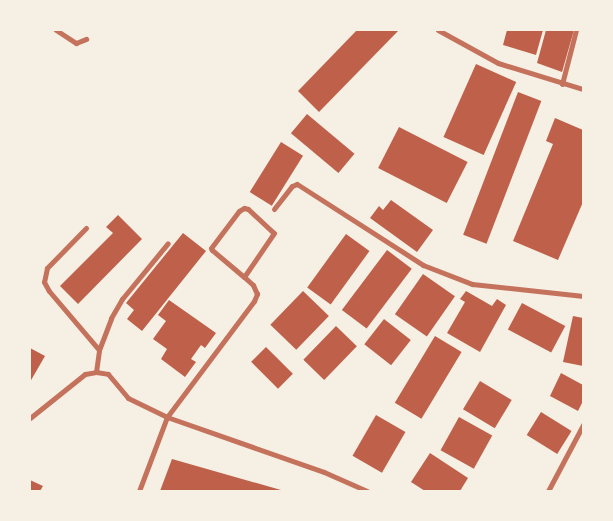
<!DOCTYPE html>
<style>
body{margin:0}
#map{position:relative;width:613px;height:521px;overflow:hidden;background:#f6efe4;font-family:"Noto Sans",sans-serif}
div>[style]{position:absolute}
.building>*{inset:0;background:#bf614a;transform-origin:0 0}
.minor>*{height:5px;margin:-2.5px;padding:0 2.5px;transform-origin:2.5px;border-radius:2.5px;background:#c5725c}
span{translate:-50% -50%;white-space:nowrap;text-align:center;line-height:1.15;-webkit-text-stroke:5px #f6efe4;paint-order:stroke}
.frame{position:absolute;inset:0;border:31px solid #f6efe4;pointer-events:none}
</style>
<div id="map">
<div class="building">
<div style="clip-path:polygon(357px 30px,399px 30px,319px 112px,298px 91px)"></div>
<div style="clip-path:polygon(507px 30px,543px 30px,536px 55px,503px 45px)"></div>
<div style="clip-path:polygon(546px 30px,574px 30px,562px 72px,537px 63px)"></div>
<div style="left:476px;top:64px;width:44px;height:80px;rotate:24deg"></div>
<div style="left:518px;top:92px;width:25px;height:153px;rotate:21deg"></div>
<div style="left:307px;top:114px;width:62px;height:25px;rotate:40deg"></div>
<div style="clip-path:polygon(555px 118px,583px 130px,583px 202px,558px 260px,513px 241px,553px 144px,546px 141px)"></div>
<div style="left:399px;top:127px;width:77px;height:46px;rotate:27deg"></div>
<div style="left:281px;top:142px;width:26px;height:59px;rotate:32deg"></div>
<div style="clip-path:polygon(391px 200px,433px 230px,417px 252px,370px 218px,379px 206px,383px 210px)"></div>
<div style="clip-path:polygon(118px 215px,142px 239px,78px 304px,60px 286px,113px 233px,106px 227px)"></div>
<div style="clip-path:polygon(183px 233px,206px 251px,142px 331px,127px 319px,134px 310px,126px 303px)"></div>
<div style="left:346px;top:234px;width:29px;height:66px;rotate:36deg"></div>
<div style="left:387px;top:250px;width:31px;height:75px;rotate:37deg"></div>
<div style="left:423px;top:274px;width:39px;height:49px;rotate:35deg"></div>
<div style="left:303px;top:291px;width:36px;height:47px;rotate:44deg"></div>
<div style="clip-path:polygon(466px 291px,492px 306px,497px 299px,506px 305px,480px 352px,447px 333px,465px 302px,460px 299px)"></div>
<div style="clip-path:polygon(169px 300px,216px 333px,205px 348px,201px 345px,191px 359px,196px 362px,185px 377px,161px 359px,167px 349px,153px 339px,166px 321px,158px 315px)"></div>
<div style="left:522px;top:303px;width:49px;height:30px;rotate:28deg"></div>
<div style="clip-path:polygon(573px 316px,583px 318px,583px 366px,563px 362px)"></div>
<div style="left:384px;top:319px;width:34px;height:32px;rotate:38deg"></div>
<div style="left:336px;top:326px;width:29px;height:47px;rotate:44deg"></div>
<div style="left:435px;top:336px;width:31px;height:78px;rotate:31deg"></div>
<div style="left:266px;top:347px;width:38px;height:21px;rotate:45deg"></div>
<div style="clip-path:polygon(30px 348px,45px 356px,30px 382px)"></div>
<div style="clip-path:polygon(561px 373px,583px 385px,583px 401px,578px 411px,550px 396px)"></div>
<div style="left:480px;top:381px;width:37px;height:33px;rotate:31deg"></div>
<div style="left:541px;top:412px;width:36px;height:27px;rotate:32deg"></div>
<div style="left:376px;top:415px;width:34px;height:47px;rotate:30deg"></div>
<div style="left:459px;top:417px;width:38px;height:38px;rotate:29deg"></div>
<div style="clip-path:polygon(430px 453px,468px 478px,460px 491px,425px 491px,411px 482px)"></div>
<div style="clip-path:polygon(172px 459px,281px 490px,281px 491px,160px 491px)"></div>
<div style="clip-path:polygon(30px 480px,43px 486px,40px 491px,30px 491px)"></div>
</div>
<div class="minor">
<div style="left:56px;top:30px;width:24px;rotate:33deg"></div>
<div style="left:76px;top:43px;width:11px;rotate:-22deg"></div>
<div style="left:438px;top:30px;width:68px;rotate:28.8deg"></div>
<div style="left:498px;top:63px;width:89px;rotate:17deg"></div>
<div style="left:562px;top:84px;width:56px;rotate:-75.5deg"></div>
<div style="left:274px;top:209px;width:29px;rotate:-52deg"></div>
<div style="left:292px;top:186px;width:5px;rotate:-22deg"></div>
<div style="left:297px;top:184px;width:150px;rotate:32.7deg"></div>
<div style="left:423px;top:265px;width:53px;rotate:21.2deg"></div>
<div style="left:472px;top:284px;width:112px;rotate:6.2deg"></div>
<div style="left:86px;top:228px;width:56px;rotate:134.3deg"></div>
<div style="left:47px;top:268px;width:14px;rotate:102deg"></div>
<div style="left:44px;top:282px;width:10px;rotate:61deg"></div>
<div style="left:49px;top:291px;width:77px;rotate:49.7deg"></div>
<div style="left:96px;top:372px;width:22px;rotate:-82deg"></div>
<div style="left:99px;top:350px;width:34px;rotate:-69deg"></div>
<div style="left:111px;top:318px;width:22px;rotate:-60deg"></div>
<div style="left:122px;top:299px;width:72px;rotate:-50.6deg"></div>
<div style="left:30px;top:418px;width:70px;rotate:-38.7deg"></div>
<div style="left:85px;top:374px;width:11px;rotate:-10deg"></div>
<div style="left:96px;top:372px;width:12px;rotate:9deg"></div>
<div style="left:108px;top:374px;width:31px;rotate:50deg"></div>
<div style="left:128px;top:398px;width:43px;rotate:26deg"></div>
<div style="left:167px;top:417px;width:145px;rotate:-53.1deg"></div>
<div style="left:254px;top:301px;width:8px;rotate:-67deg"></div>
<div style="left:257px;top:294px;width:10px;rotate:-114deg"></div>
<div style="left:253px;top:285px;width:12px;rotate:-138deg"></div>
<div style="left:244px;top:277px;width:42px;rotate:-139.8deg"></div>
<div style="left:212px;top:250px;width:2px;rotate:-117deg"></div>
<div style="left:211px;top:248px;width:46px;rotate:-52.9deg"></div>
<div style="left:239px;top:211px;width:6px;rotate:-31deg"></div>
<div style="left:244px;top:208px;width:4px;rotate:14deg"></div>
<div style="left:248px;top:209px;width:35px;rotate:43deg"></div>
<div style="left:274px;top:233px;width:53px;rotate:124.3deg"></div>
<div style="left:139px;top:491px;width:79px;rotate:-69.3deg"></div>
<div style="left:167px;top:417px;width:166px;rotate:19.3deg"></div>
<div style="left:324px;top:472px;width:47px;rotate:23.8deg"></div>
<div style="left:548px;top:491px;width:75px;rotate:-62.1deg"></div>
</div>
<div class="frame"></div>
</div>
